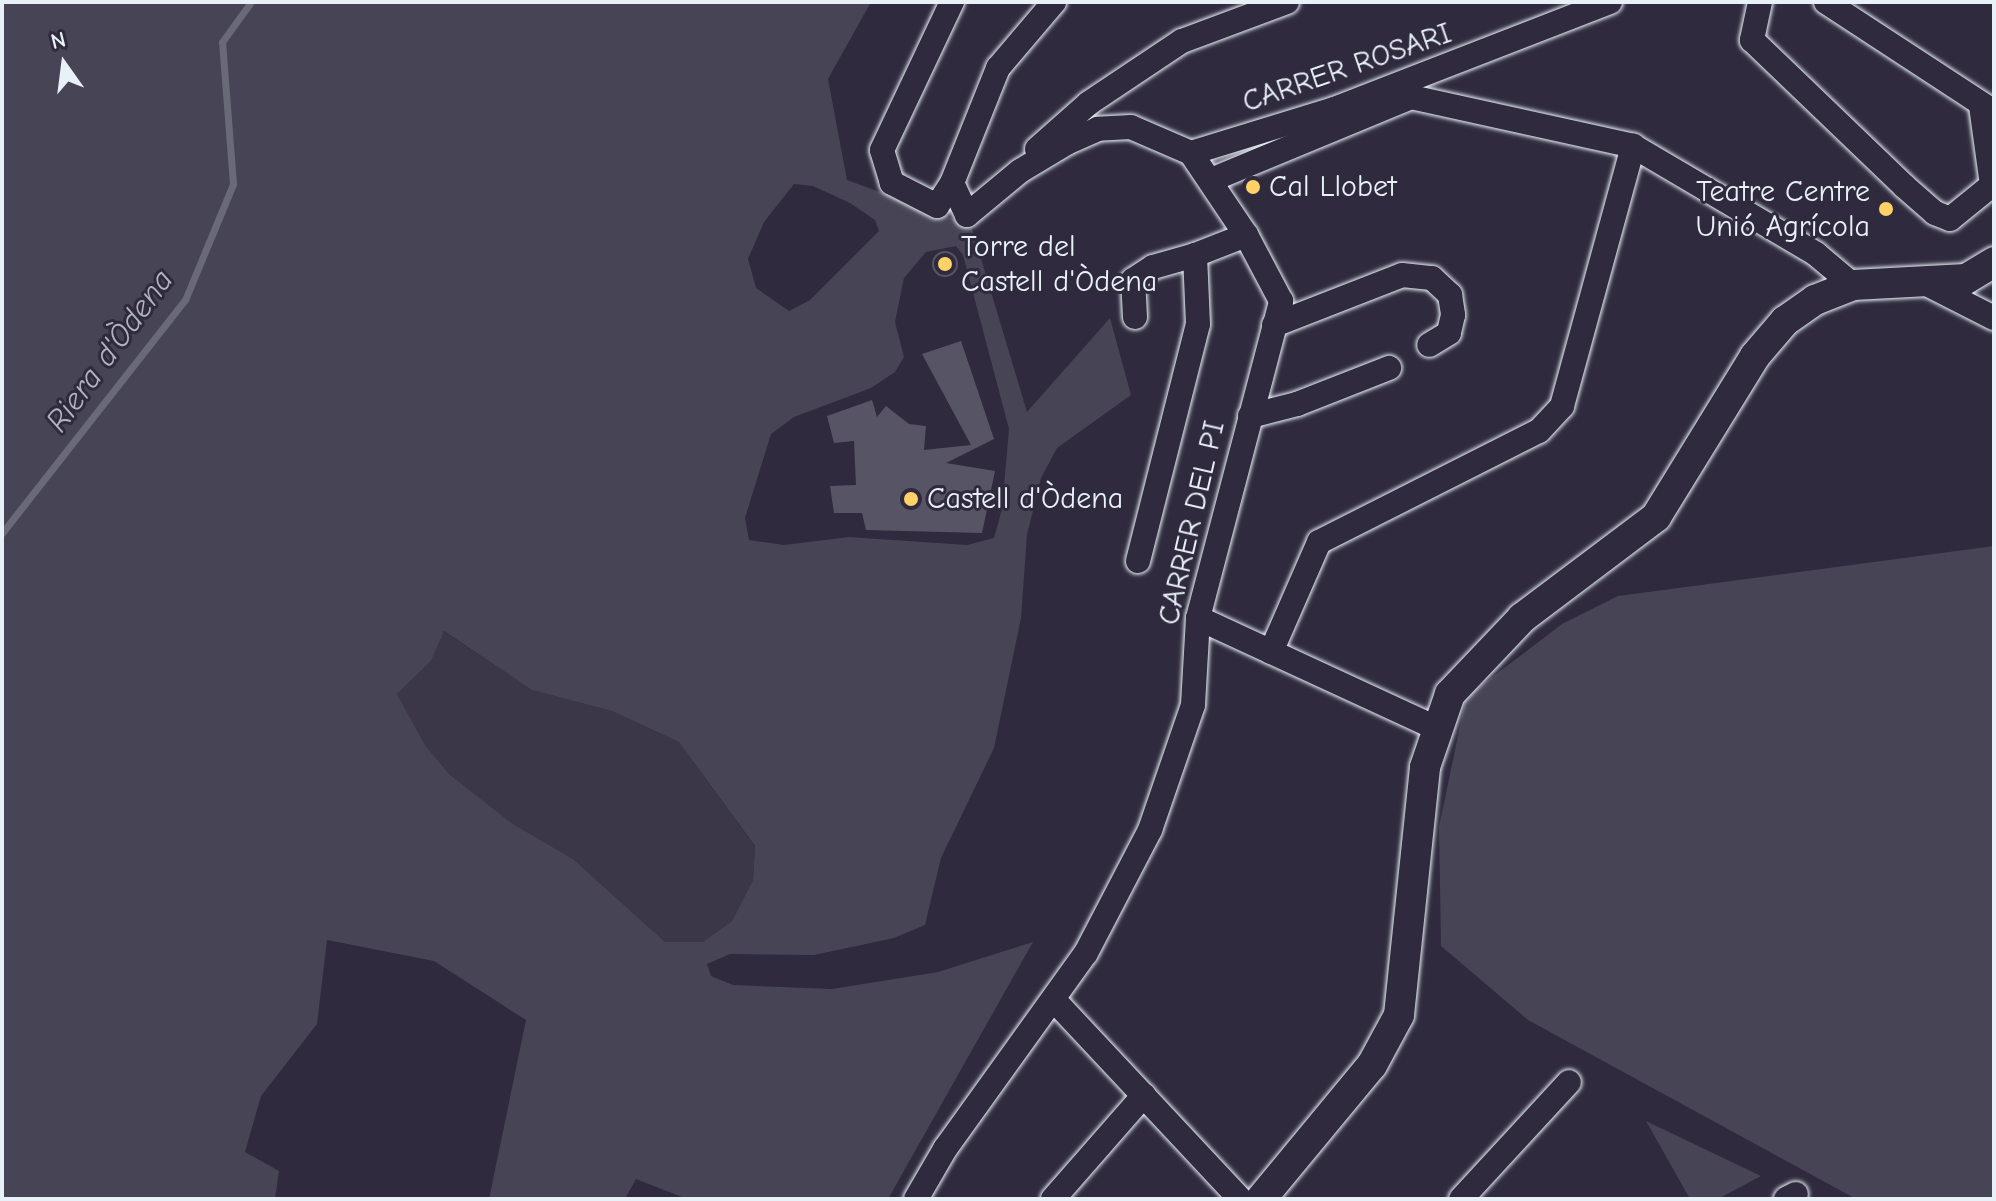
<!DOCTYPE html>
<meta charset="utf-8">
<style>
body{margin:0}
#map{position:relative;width:1996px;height:1201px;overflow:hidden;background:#2f2a3d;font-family:"Comic Neue",sans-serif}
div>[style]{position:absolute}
.built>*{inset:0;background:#3b3749}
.green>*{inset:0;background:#464455}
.stream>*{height:7px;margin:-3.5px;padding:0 3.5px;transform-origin:3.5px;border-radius:3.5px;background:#696978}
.building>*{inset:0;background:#575565}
.round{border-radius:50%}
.roads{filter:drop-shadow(0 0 2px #e8f1f8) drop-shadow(0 0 2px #e8f1f8)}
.minor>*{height:24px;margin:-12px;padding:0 12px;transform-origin:12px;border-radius:12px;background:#2f2a3d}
.tertiary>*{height:30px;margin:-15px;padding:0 15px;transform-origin:15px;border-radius:15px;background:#2f2a3d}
.dots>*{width:22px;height:22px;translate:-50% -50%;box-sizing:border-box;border:4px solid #2f2a3d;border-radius:50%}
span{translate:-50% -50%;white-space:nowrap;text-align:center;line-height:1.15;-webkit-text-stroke:6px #2f2a3d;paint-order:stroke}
.street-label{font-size:30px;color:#e8f1f8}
.poi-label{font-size:30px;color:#e8f1f8}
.left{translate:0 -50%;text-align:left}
.right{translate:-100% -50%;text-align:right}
.water-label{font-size:32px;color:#afb4be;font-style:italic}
.frame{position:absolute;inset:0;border:4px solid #e8f1f8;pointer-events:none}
.north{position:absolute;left:24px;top:24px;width:80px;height:80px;-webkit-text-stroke:6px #2f2a3d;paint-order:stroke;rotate:346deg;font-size:22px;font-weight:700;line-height:32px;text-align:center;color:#e8f1f8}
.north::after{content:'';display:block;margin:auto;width:28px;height:36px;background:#e8f1f8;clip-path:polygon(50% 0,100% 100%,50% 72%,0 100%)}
</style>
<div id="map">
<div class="built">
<div style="clip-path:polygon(443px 631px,532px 690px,612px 711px,679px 742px,755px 847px,753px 880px,732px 921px,703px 942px,665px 942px,573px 859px,513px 824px,449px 774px,425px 745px,397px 694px,431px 661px)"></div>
</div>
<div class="green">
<div style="clip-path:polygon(evenodd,2px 2px,871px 2px,828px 79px,847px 180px,971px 225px,1027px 412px,1110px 318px,1131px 395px,1057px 448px,1041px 478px,1027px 535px,1021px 618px,994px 748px,941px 858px,925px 925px,894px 938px,814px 955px,730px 954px,707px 964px,711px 976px,733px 985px,832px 989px,938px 972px,1033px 942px,888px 1199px,687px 1199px,636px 1179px,625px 1199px,489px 1199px,526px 1020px,434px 961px,327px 940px,317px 1024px,261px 1096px,245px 1152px,279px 1171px,275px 1199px,2px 1199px,2px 2px,794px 184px,813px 186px,850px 203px,875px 220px,879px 231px,810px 300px,789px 311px,756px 288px,748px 259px,764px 222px,794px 184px,2px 2px,956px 246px,963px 255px,1009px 429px,1002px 509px,994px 538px,967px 545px,849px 537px,784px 545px,749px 540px,745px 518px,771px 434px,794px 417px,871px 388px,895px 372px,904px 357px,895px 322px,904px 278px,926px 252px,956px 246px,2px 2px,444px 631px,532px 690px,612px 711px,679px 742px,755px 846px,753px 880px,732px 921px,703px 942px,665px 942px,573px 859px,513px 824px,449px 774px,425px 745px,397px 694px,431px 661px,444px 631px)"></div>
<div style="clip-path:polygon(1994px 546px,1994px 1199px,1856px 1199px,1528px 1020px,1441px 946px,1439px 827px,1466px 697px,1562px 624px,1618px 596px)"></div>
<div style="clip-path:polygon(1646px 1121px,1761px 1176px,1718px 1199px,1690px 1199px)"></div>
</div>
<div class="stream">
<div style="left:2px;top:533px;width:296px;rotate:-51.9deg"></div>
<div style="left:185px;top:300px;width:126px;rotate:-67.5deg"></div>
<div style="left:233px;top:184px;width:142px;rotate:-94.4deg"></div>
<div style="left:222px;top:42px;width:49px;rotate:-54.1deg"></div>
</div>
<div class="building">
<div class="round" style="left:932px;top:251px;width:26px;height:26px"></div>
<div style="clip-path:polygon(961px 341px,994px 439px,946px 463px,995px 471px,982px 533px,866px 530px,862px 513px,834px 513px,830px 486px,856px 485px,854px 441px,834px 443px,827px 416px,872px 400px,877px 417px,886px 406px,909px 424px,926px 426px,924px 450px,971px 445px,922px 354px)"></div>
</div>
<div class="roads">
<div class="minor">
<div style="left:1760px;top:2px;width:39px;rotate:102deg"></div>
<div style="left:1752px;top:40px;width:211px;rotate:43.8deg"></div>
<div style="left:1904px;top:186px;width:41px;rotate:41.1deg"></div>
<div style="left:1935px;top:213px;width:16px;rotate:22deg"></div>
<div style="left:1950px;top:219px;width:54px;rotate:-39deg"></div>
<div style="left:1992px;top:185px;width:80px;rotate:-97.9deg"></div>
<div style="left:1826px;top:2px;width:201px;rotate:33.2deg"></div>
<div style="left:1037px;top:149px;width:69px;rotate:-41.5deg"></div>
<div style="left:1089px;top:103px;width:112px;rotate:-33.7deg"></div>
<div style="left:1182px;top:41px;width:112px;rotate:-20.4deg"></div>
<div style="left:1191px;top:153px;width:150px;rotate:-17.1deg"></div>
<div style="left:1334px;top:109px;width:296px;rotate:-21.2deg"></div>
<div style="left:1211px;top:180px;width:217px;rotate:-22.5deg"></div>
<div style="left:1411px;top:97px;width:227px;rotate:12.4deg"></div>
<div style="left:1633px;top:146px;width:212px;rotate:30.5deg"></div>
<div style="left:1816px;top:254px;width:48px;rotate:40deg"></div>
<div style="left:952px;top:183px;width:27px;rotate:123deg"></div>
<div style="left:937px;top:206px;width:51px;rotate:-152.9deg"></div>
<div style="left:892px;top:183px;width:34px;rotate:-107deg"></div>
<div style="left:882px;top:150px;width:164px;rotate:-64.7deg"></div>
<div style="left:1919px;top:280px;width:84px;rotate:26.9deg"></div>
<div style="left:1135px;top:317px;width:37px;rotate:-93deg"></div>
<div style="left:1133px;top:280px;width:24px;rotate:-33deg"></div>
<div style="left:1153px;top:267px;width:44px;rotate:-15.9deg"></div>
<div style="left:1274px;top:325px;width:137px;rotate:-21.3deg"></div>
<div style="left:1402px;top:275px;width:30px;rotate:6deg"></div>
<div style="left:1432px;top:278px;width:25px;rotate:43deg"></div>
<div style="left:1450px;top:295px;width:20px;rotate:81deg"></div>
<div style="left:1453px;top:315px;width:18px;rotate:103deg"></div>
<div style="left:1449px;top:333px;width:23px;rotate:149deg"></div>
<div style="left:1250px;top:416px;width:49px;rotate:-14.3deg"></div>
<div style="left:1297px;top:404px;width:99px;rotate:-21.4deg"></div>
<div style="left:1138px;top:561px;width:244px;rotate:-75.8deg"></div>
<div style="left:1198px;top:324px;width:69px;rotate:-92.5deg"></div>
<div style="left:1195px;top:255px;width:55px;rotate:-21.4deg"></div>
<div style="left:1198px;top:618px;width:262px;rotate:24.8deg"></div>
<div style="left:1271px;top:652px;width:120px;rotate:-66.4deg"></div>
<div style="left:1319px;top:542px;width:246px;rotate:-26.8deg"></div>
<div style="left:1539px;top:431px;width:34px;rotate:-47deg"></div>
<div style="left:1562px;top:406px;width:270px;rotate:-74.7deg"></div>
<div style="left:1054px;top:1000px;width:272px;rotate:46.9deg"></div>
<div style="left:916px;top:1199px;width:58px;rotate:-59.9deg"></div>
<div style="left:945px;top:1149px;width:241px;rotate:-54.3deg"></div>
<div style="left:1086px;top:953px;width:139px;rotate:-62.5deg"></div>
<div style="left:1150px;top:830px;width:132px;rotate:-71deg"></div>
<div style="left:1193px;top:705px;width:87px;rotate:-86.7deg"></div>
<div style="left:1198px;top:618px;width:328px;rotate:-75.3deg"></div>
<div style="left:1281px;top:301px;width:75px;rotate:-117.9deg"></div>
<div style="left:1246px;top:235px;width:99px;rotate:-123.9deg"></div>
<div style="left:1191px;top:153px;width:65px;rotate:-156.6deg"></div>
<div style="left:1131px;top:127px;width:33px;rotate:177deg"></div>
<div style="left:1098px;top:129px;width:36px;rotate:156deg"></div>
<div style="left:1065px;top:144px;width:52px;rotate:149deg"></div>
<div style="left:1020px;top:171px;width:69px;rotate:140.3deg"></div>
<div style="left:967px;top:215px;width:35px;rotate:-115deg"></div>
<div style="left:952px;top:183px;width:124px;rotate:-68.2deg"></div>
<div style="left:998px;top:68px;width:87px;rotate:-49.7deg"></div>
<div style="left:1053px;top:1199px;width:138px;rotate:-48.8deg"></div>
<div style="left:1461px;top:1199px;width:159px;rotate:-47.3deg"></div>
<div style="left:1786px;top:1199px;width:11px;rotate:-27deg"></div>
</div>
<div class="tertiary">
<div style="left:1261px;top:1199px;width:174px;rotate:-50.4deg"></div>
<div style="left:1372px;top:1065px;width:57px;rotate:-61.6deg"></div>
<div style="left:1399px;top:1015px;width:249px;rotate:-84deg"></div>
<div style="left:1425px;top:767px;width:77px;rotate:-71.1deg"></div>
<div style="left:1450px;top:694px;width:105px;rotate:-46.5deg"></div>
<div style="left:1522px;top:618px;width:168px;rotate:-37deg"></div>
<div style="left:1656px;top:517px;width:189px;rotate:-58.4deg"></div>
<div style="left:1755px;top:356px;width:46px;rotate:-49.4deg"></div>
<div style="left:1785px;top:321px;width:37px;rotate:-35deg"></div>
<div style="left:1815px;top:300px;width:41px;rotate:-21.5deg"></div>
<div style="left:1853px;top:285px;width:113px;rotate:-3deg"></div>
<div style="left:1966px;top:279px;width:33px;rotate:-31deg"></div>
</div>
</div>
<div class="dots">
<div style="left:1253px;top:187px;background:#ffd166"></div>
<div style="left:1886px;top:209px;background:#ffd166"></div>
<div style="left:945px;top:264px;background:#ffd166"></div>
<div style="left:911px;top:499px;background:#ffd166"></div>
</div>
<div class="street-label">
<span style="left:1347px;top:68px;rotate:-19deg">CARRER ROSARI</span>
<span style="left:1192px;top:523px;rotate:-77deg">CARRER DEL PI</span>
</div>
<div class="poi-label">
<span class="left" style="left:1269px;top:187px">Cal Llobet</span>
<span class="right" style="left:1870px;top:209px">Teatre Centre<br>Unió Agrícola</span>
<span class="left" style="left:961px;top:264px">Torre del<br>Castell d'Òdena</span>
<span class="left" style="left:927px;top:499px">Castell d'Òdena</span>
</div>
<div class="water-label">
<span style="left:110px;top:351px;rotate:-54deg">Riera d'Òdena</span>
</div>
<div class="frame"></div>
<div class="north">N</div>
</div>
